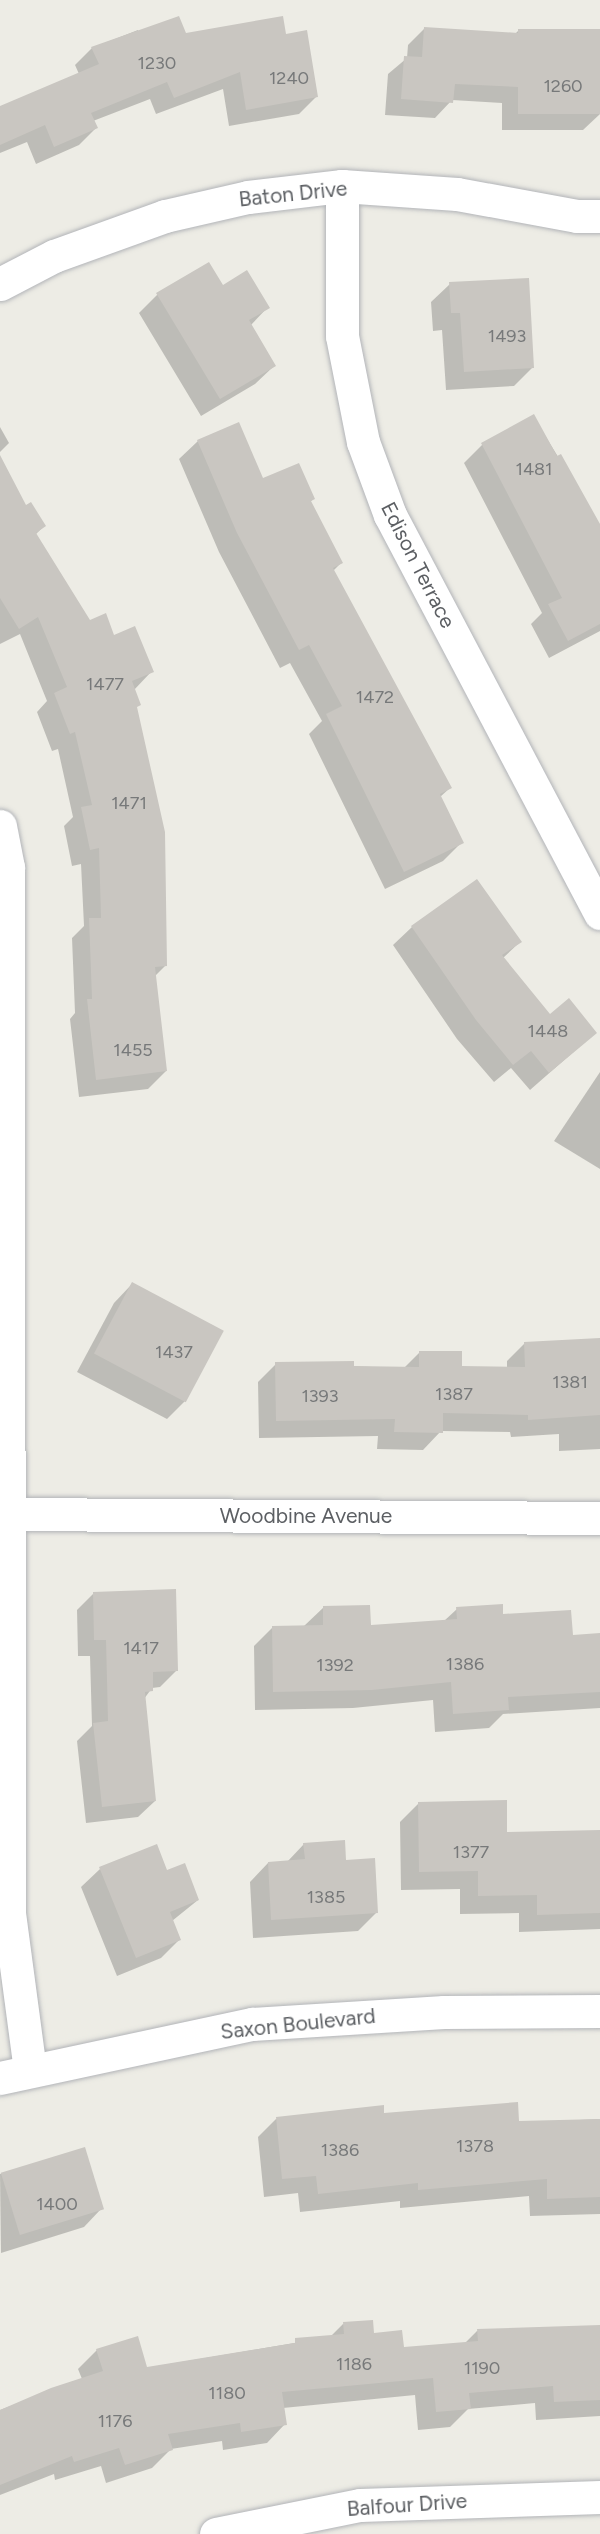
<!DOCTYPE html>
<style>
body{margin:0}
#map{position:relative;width:600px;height:2534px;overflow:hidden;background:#edece5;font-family:Figtree,sans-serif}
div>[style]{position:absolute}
.shadow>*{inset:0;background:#0003}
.building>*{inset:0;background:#c9c6c1;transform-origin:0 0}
.roads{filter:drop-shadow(0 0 2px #b2b4b8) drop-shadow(0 0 2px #b2b4b8)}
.minor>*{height:33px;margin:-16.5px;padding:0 16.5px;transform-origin:16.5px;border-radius:16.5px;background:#fff}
.secondary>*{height:33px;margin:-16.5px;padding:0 16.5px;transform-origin:16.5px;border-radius:16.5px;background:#fff}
span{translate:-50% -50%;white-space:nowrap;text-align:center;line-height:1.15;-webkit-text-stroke:5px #fff;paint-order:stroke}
.number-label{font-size:18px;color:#77797a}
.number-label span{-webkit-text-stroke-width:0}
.street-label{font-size:21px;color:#5c5f63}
</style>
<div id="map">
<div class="shadow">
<div style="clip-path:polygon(425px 28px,515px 34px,519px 30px,600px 30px,600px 114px,583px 130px,502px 130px,502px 103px,452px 100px,435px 118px,385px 115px,388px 74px,407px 58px,408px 45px)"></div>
<div style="clip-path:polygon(138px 30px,139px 33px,285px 35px,317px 96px,299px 114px,229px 126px,223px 89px,156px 114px,150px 99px,93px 121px,96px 128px,79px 145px,36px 164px,27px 142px,0 153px,0 108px,79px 74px,75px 65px,92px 48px)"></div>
<div style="clip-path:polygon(450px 284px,533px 367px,514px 386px,446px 390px,442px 330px,433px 331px,431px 302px)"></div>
<div style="clip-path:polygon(222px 287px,268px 307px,250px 326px,274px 366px,255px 384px,201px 416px,139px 313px,157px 295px)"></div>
<div style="clip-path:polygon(533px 416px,600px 525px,600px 631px,549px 658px,531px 624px,542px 613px,464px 463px,482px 445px)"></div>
<div style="clip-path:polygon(0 427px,9px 443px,0 452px)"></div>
<div style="clip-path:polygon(198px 441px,263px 480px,313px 499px,310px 502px,341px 563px,333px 571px,450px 788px,440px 797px,462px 842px,443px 861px,385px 889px,309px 734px,322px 721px,290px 663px,280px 668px,219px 552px,179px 459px)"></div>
<div style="clip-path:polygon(0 458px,26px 507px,44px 526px,35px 535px,89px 622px,152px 671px,134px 690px,165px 966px,154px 977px,166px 1071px,148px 1089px,79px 1097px,70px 1019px,75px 1013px,72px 938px,84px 926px,81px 864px,72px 866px,64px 826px,73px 817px,58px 749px,52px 751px,37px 712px,47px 701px,20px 634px,0 644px)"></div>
<div style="clip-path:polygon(412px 927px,520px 942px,503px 958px,550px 1016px,595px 1033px,530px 1090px,511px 1068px,494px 1082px,457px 1039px,393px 945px)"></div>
<div style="clip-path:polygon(600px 1072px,600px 1169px,554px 1141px)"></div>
<div style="clip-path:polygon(132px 1284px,185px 1401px,167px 1419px,77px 1372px,114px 1303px)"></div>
<div style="clip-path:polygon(600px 1340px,600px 1449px,559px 1451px,559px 1434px,511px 1437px,510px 1432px,441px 1431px,423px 1450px,377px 1449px,378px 1436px,259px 1438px,258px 1382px,276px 1364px,404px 1368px,420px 1352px,460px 1368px,507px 1369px,507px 1361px,525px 1343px)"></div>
<div style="clip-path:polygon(93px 1594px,176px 1671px,160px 1687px,152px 1688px,144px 1699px,155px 1801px,138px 1817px,86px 1823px,77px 1741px,92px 1726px,90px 1656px,78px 1656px,77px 1610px)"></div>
<div style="clip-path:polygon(324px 1607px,369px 1626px,444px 1621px,457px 1609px,502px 1616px,571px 1636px,600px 1635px,600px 1708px,503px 1714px,489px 1728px,435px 1732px,433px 1700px,353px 1708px,255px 1710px,254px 1646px,273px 1627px,304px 1626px)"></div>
<div style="clip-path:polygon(418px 1804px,506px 1834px,600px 1832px,600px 1929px,519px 1932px,519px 1913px,460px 1914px,460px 1889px,401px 1890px,400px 1822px)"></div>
<div style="clip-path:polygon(304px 1844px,345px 1862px,377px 1912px,358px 1931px,253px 1938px,250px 1882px,268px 1863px,287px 1862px)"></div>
<div style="clip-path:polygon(100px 1869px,167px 1872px,198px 1900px,172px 1921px,180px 1939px,161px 1958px,117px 1976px,81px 1887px)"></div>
<div style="clip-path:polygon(383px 2115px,518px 2123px,600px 2119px,600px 2214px,530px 2216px,529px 2196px,400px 2208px,400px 2201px,300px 2212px,298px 2193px,264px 2197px,258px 2137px,276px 2119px)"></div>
<div style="clip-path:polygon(84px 2149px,102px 2208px,84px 2227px,1px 2253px,0 2174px)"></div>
<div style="clip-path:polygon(343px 2324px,402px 2349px,465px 2343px,477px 2331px,600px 2326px,600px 2416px,536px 2420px,535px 2403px,468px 2409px,450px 2427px,418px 2430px,415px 2395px,283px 2408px,285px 2424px,267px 2443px,223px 2450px,222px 2441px,171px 2449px,152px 2468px,106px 2483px,101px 2466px,55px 2480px,54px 2474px,0 2495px,0 2410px,82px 2379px,78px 2369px,97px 2350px,146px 2368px,330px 2337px)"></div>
</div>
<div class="building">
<div style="clip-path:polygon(179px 16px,186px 33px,283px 16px,286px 34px,307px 30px,318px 97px,246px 110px,240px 72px,174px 98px,167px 82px,91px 113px,98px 128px,54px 147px,45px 125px,0 145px,0 106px,99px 64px,91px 47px)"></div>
<div style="clip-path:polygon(424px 27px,518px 33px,518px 29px,600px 29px,600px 114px,518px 114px,518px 87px,455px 84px,453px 103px,401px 99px,404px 56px,422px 57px)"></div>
<div style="clip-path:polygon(209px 262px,223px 285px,247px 270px,270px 308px,249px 320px,276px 366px,220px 399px,156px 293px)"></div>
<div style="clip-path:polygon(529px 278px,534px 368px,464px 372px,460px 313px,451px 313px,449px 282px)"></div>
<div style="clip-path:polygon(534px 414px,557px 456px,561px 454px,600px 524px,600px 624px,568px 641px,548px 604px,562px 598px,481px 443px)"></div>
<div style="clip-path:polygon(239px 422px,263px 478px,299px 463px,315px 499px,311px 501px,343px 563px,333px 568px,452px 788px,440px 794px,464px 843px,404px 872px,326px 714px,342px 706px,309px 645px,299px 650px,237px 533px,197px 440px)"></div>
<div style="clip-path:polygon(0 455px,26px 505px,31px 502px,46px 526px,36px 533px,90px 620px,106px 613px,114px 635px,135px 626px,154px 672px,132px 681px,141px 705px,137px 707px,165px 832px,167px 966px,155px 967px,167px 1071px,96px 1080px,87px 999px,92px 999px,89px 918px,101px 918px,99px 848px,90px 850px,81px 807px,92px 805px,75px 732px,70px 734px,54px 693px,67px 687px,38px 617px,19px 629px,0 598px)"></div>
<div style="clip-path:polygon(477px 879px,522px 942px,502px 955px,550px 1014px,569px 998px,597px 1033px,549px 1073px,531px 1051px,513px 1065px,476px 1020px,411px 926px)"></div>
<div style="left:132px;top:1282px;width:104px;height:81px;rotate:28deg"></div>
<div style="clip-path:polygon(600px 1338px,600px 1415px,528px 1420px,528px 1415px,443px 1413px,443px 1433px,394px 1432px,395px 1419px,276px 1421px,275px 1362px,354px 1361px,354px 1366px,419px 1367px,419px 1351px,462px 1351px,462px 1366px,525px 1367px,524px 1342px)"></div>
<div style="clip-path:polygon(176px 1589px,178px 1671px,153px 1672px,153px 1691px,145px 1692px,156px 1801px,102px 1807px,93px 1723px,108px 1721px,106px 1640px,94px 1640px,93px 1592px)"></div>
<div style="clip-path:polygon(503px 1604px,503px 1614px,571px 1610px,573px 1635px,600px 1633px,600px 1692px,508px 1697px,509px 1710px,453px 1714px,451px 1682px,372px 1690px,273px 1692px,272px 1626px,323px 1625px,323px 1606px,370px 1605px,371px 1625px,457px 1619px,456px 1607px)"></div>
<div style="clip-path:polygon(507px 1800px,507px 1832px,600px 1830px,600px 1913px,537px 1915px,537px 1895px,478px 1896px,478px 1871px,419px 1872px,418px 1802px)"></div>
<div style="clip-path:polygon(345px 1840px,346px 1860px,375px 1858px,378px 1913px,271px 1920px,268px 1862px,305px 1859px,303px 1843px)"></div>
<div style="clip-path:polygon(157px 1844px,167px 1870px,185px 1863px,199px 1900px,170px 1912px,181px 1940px,136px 1958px,99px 1867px)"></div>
<div style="clip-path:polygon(518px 2102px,519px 2121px,600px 2119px,600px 2197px,547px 2199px,547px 2179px,418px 2190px,418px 2183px,318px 2194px,316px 2176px,282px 2179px,276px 2117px,384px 2105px,384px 2113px)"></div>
<div style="left:85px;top:2147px;width:65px;height:88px;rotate:73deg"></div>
<div style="clip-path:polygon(373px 2320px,374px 2333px,402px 2330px,404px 2347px,478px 2341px,477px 2329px,600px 2325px,600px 2400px,554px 2402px,553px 2386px,469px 2393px,471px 2409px,436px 2412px,433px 2378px,282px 2392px,287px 2425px,241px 2432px,240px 2423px,168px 2434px,173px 2450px,125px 2465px,119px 2448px,74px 2462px,72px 2456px,0 2485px,0 2410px,51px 2388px,103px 2371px,96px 2349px,138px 2336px,147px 2367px,295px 2343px,295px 2338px,344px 2334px,343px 2322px)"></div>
</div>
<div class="roads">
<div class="minor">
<div style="left:342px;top:186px;width:150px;rotate:90deg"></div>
<div style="left:342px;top:336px;width:108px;rotate:78.8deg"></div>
<div style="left:363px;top:442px;width:78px;rotate:69.7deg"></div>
<div style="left:390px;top:515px;width:450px;rotate:62.2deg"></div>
<div style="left:0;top:284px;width:61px;rotate:-27.4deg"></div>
<div style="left:54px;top:256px;width:118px;rotate:-19.8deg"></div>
<div style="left:165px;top:216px;width:85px;rotate:-12.9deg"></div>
<div style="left:248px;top:197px;width:95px;rotate:-6.7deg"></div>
<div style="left:342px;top:186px;width:115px;rotate:4deg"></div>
<div style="left:457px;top:194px;width:122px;rotate:10.4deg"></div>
<div style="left:577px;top:216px;width:23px"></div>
<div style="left:0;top:826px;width:42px;rotate:79deg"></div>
<div style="left:8px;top:867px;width:1046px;rotate:89.95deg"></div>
<div style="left:9px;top:1913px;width:158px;rotate:82.4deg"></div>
<div style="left:11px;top:1514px;width:589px;rotate:0.39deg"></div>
<div style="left:216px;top:2534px;width:147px;rotate:-11.4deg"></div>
<div style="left:360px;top:2505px;width:240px;rotate:-1.9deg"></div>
</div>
<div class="secondary">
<div style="left:0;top:2078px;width:258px;rotate:-12.1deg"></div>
<div style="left:252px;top:2024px;width:192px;rotate:-3.6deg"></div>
<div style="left:444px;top:2012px;width:156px;rotate:-0.4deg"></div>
</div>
</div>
<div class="number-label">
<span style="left:157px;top:63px">1230</span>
<span style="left:289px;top:78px">1240</span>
<span style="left:563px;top:86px">1260</span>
<span style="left:507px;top:336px">1493</span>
<span style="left:534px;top:469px">1481</span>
<span style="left:105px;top:684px">1477</span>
<span style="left:375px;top:697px">1472</span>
<span style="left:129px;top:803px">1471</span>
<span style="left:548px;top:1031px">1448</span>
<span style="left:133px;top:1050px">1455</span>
<span style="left:174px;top:1352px">1437</span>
<span style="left:570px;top:1382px">1381</span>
<span style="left:454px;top:1394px">1387</span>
<span style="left:320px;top:1396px">1393</span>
<span style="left:141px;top:1648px">1417</span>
<span style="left:465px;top:1664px">1386</span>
<span style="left:335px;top:1665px">1392</span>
<span style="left:471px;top:1852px">1377</span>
<span style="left:326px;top:1897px">1385</span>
<span style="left:475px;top:2146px">1378</span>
<span style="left:340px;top:2150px">1386</span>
<span style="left:57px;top:2204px">1400</span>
<span style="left:354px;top:2364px">1186</span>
<span style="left:482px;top:2368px">1190</span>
<span style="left:227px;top:2393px">1180</span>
<span style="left:115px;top:2421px">1176</span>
</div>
<div class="street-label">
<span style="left:293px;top:194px;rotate:-6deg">Baton Drive</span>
<span style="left:418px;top:565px;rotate:63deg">Edison Terrace</span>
<span style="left:306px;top:1516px">Woodbine Avenue</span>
<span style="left:298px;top:2024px;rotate:-6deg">Saxon Boulevard</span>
<span style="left:407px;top:2505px;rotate:-4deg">Balfour Drive</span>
</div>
</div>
